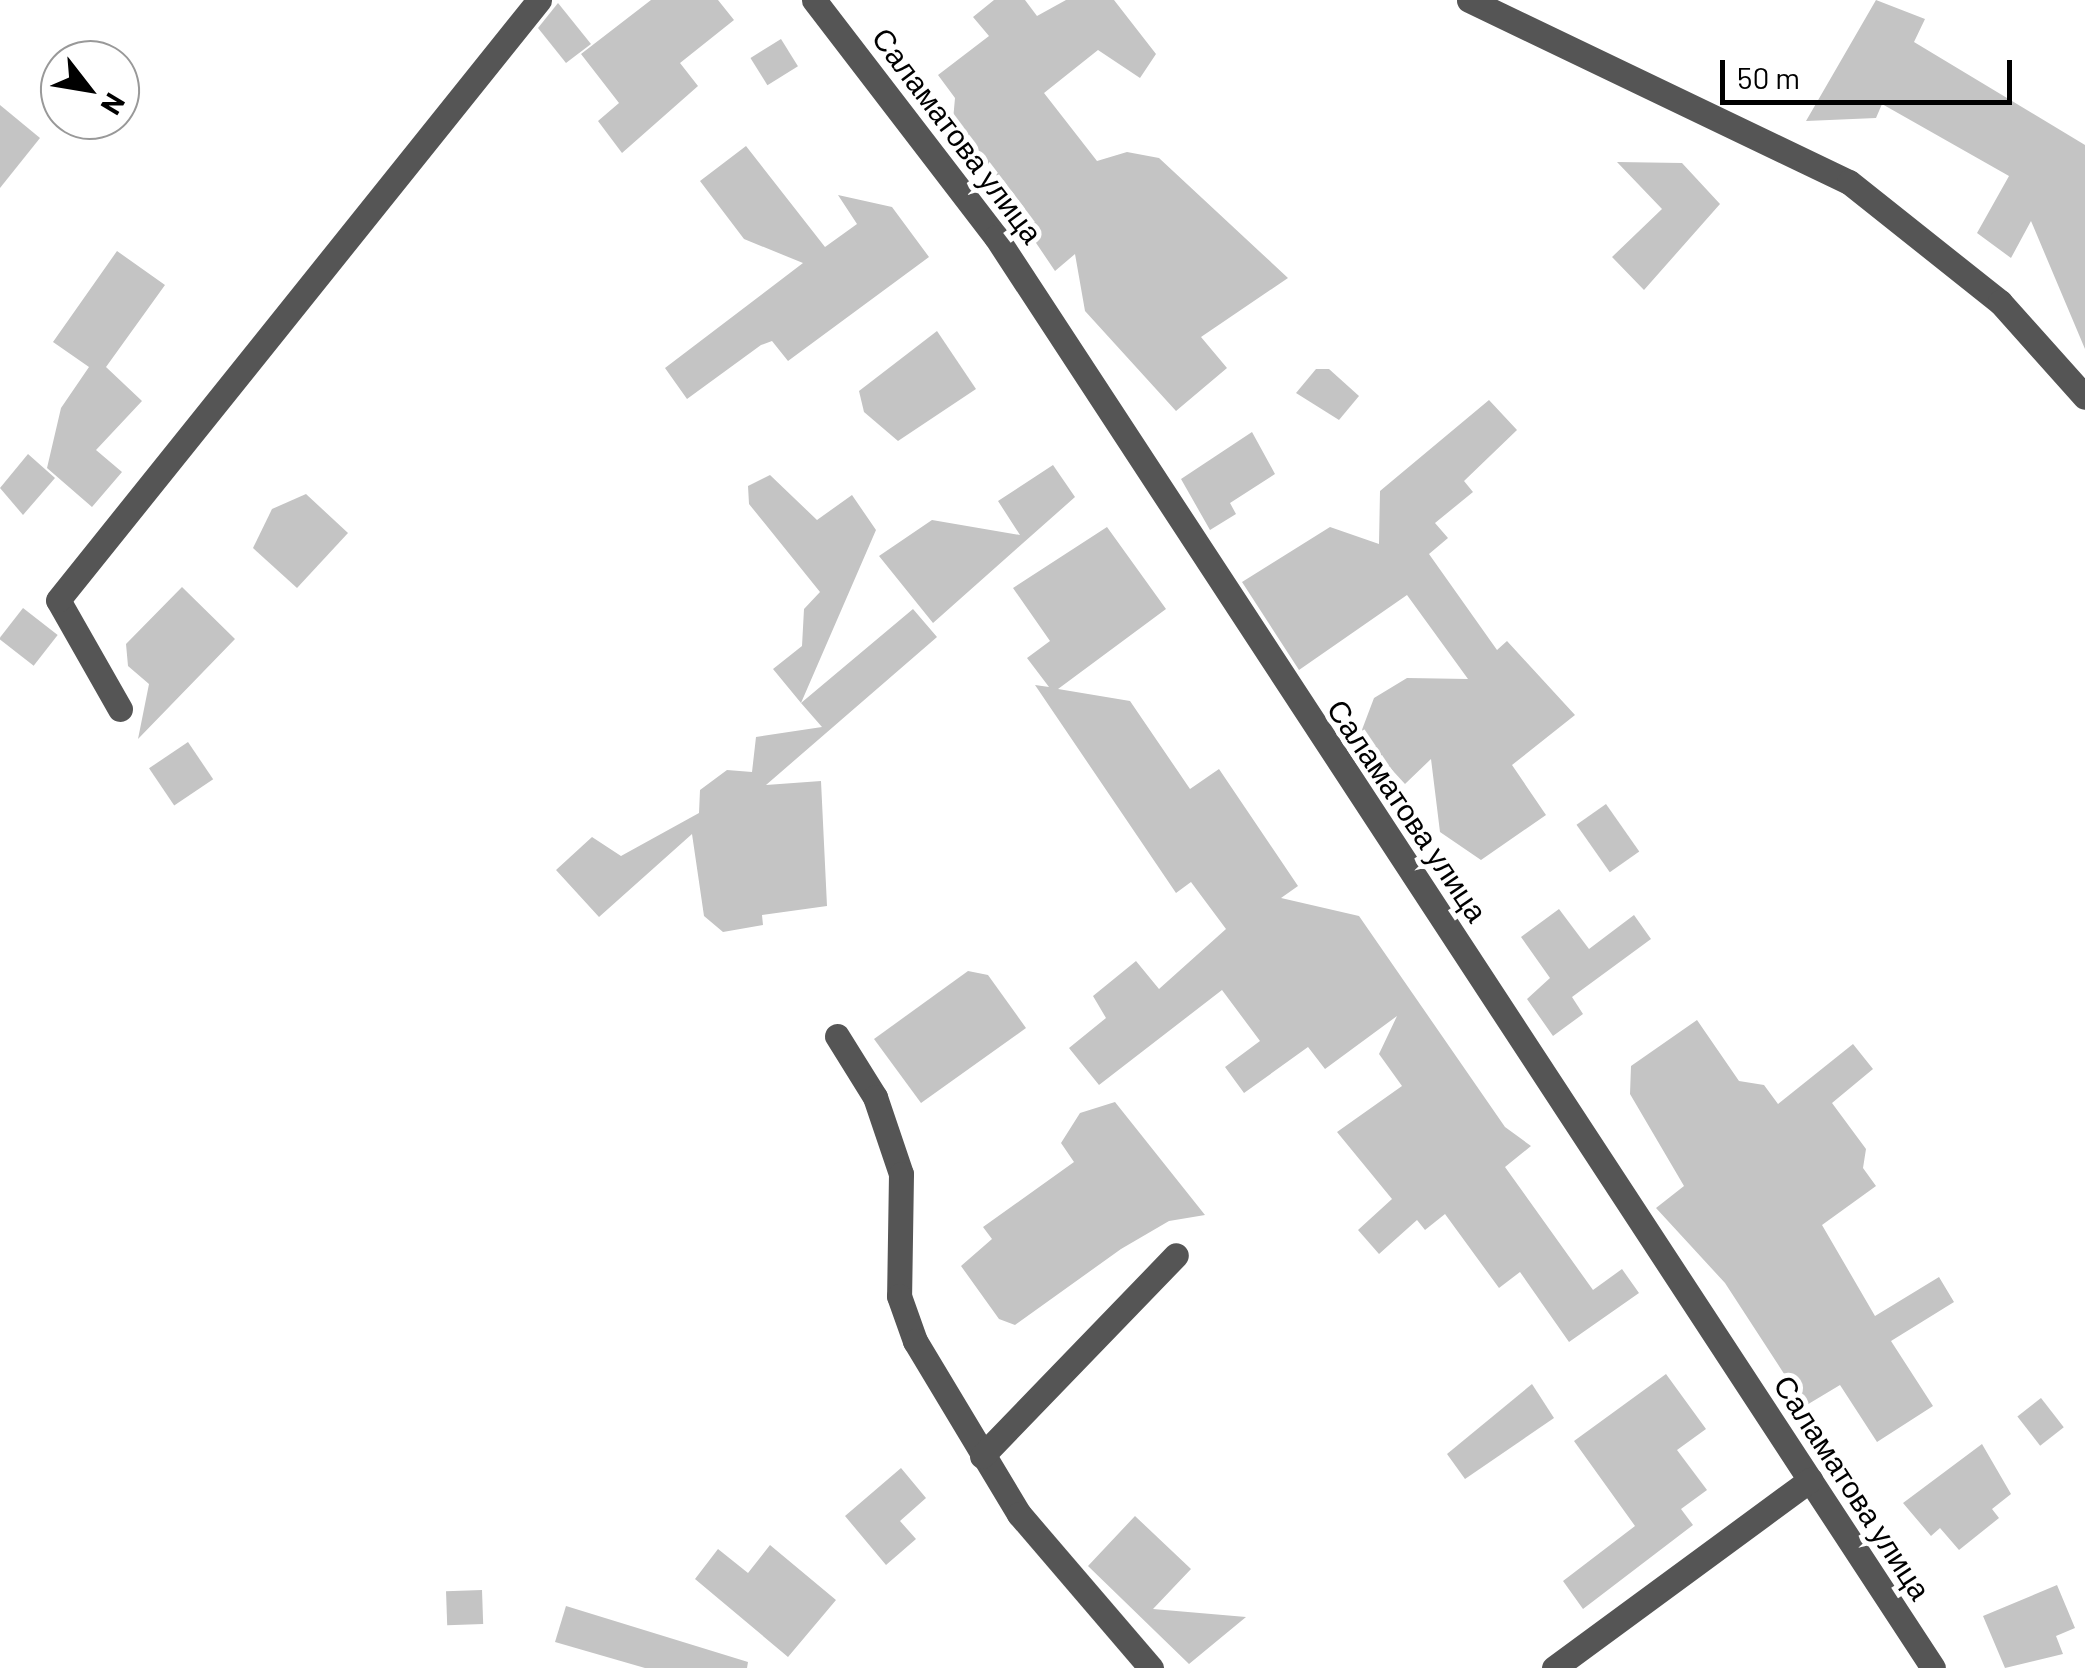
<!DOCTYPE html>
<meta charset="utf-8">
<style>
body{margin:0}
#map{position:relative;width:2085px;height:1668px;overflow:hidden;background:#fff;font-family:Barlow,sans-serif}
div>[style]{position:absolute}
.building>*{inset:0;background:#c4c4c4;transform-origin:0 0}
.minor>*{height:25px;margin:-12.5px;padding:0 12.5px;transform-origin:12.5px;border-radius:12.5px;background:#555}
span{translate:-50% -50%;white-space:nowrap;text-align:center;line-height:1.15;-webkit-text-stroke:10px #fff;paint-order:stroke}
.street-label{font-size:30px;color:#000}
.north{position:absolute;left:40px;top:40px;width:100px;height:100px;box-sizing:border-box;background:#fff;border:2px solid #999;border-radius:50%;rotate:121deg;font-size:28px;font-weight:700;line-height:40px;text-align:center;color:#000}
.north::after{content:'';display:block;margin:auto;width:35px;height:45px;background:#000;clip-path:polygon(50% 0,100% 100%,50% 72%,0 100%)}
.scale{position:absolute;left:1720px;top:60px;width:292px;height:45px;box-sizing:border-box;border:5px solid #000;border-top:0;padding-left:12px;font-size:30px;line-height:35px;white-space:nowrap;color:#000;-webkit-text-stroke:8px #fff;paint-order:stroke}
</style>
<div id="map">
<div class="building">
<div style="clip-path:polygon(651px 0,718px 0,734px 20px,680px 63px,698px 86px,622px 153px,598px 121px,619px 103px,581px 54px)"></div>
<div style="clip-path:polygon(994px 0,1025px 0,1037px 16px,1066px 0,1114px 0,1156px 54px,1140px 78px,1098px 50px,1044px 93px,1097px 161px,1127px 152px,1159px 158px,1288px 278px,1201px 337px,1227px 368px,1176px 411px,1085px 311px,1075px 254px,1055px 271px,953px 120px,955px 98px,938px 75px,989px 36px,973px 17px)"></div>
<div style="clip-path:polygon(1876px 0,1925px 19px,1914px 42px,2085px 145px,2085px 349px,2031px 221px,2011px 258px,1977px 233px,2009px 176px,1882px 104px,1876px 118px,1806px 121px)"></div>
<div style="clip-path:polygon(558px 3px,591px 44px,566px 63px,538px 28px)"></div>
<div style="left:781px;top:39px;width:32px;height:36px;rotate:58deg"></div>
<div style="clip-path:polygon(0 105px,40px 138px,0 188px)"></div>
<div style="clip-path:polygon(746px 146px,825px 247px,857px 224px,838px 195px,892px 207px,929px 257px,788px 361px,772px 341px,761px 345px,687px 399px,665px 368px,803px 263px,744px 239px,700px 181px)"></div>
<div style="clip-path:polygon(1617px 162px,1682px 163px,1720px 204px,1644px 290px,1612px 257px,1662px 209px)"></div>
<div style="clip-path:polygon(117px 251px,165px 285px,106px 367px,142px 401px,96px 450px,122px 472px,92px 507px,47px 468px,61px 408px,89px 367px,53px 342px)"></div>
<div style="clip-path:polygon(937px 331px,976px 389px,898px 441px,864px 412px,859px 391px)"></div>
<div style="clip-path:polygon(1316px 369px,1329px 369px,1359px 396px,1339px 420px,1296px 393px)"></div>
<div style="clip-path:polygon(1489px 400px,1517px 430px,1464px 481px,1473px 492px,1435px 523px,1448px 538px,1429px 554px,1497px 650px,1507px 641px,1575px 715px,1512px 765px,1546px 815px,1481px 860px,1440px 832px,1431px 759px,1405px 784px,1360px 735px,1374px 698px,1407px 678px,1468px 679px,1407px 595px,1299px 670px,1242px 582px,1330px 527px,1379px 544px,1380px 491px)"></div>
<div style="clip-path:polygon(1252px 432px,1275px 474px,1230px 503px,1236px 514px,1210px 530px,1181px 479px)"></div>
<div style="clip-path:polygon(28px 454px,55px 478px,23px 515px,0 488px)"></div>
<div style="clip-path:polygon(1053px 465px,1075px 497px,933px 623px,879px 556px,932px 520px,1020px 535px,998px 501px)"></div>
<div style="clip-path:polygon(770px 475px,817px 520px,852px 495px,876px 530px,801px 703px,773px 669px,802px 646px,804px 609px,820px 592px,749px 504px,748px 486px)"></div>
<div style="clip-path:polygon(306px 494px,348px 533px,297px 588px,253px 548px,272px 509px)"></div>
<div style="clip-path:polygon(1107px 527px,1166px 609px,1058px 689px,1130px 701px,1190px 789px,1219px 769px,1298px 886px,1281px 898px,1359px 916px,1505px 1127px,1531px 1146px,1505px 1167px,1593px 1290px,1622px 1269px,1639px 1293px,1569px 1342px,1520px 1272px,1499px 1288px,1445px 1214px,1425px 1230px,1417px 1220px,1379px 1254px,1358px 1230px,1392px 1199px,1337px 1132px,1402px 1086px,1379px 1054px,1397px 1016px,1325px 1069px,1308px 1047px,1244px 1093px,1225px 1067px,1260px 1041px,1222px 990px,1099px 1085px,1069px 1048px,1106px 1018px,1093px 996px,1136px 961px,1159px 989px,1226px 929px,1191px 882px,1176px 893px,1035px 685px,1049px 687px,1027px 658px,1050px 641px,1013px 588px)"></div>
<div style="clip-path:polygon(182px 587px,235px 639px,138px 739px,149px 684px,128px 666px,126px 644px)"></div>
<div style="left:23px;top:608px;width:44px;height:39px;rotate:38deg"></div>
<div style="clip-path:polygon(913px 609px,937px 637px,766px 785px,821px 781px,827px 906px,762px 915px,763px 925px,723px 932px,704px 916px,692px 834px,599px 917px,556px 870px,592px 837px,621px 856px,699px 813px,700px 790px,727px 770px,752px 772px,756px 737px,822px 727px,801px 703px)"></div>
<div style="left:188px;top:742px;width:45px;height:47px;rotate:56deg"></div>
<div style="left:1606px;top:804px;width:58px;height:36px;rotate:55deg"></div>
<div style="clip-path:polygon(1559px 909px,1589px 949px,1634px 915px,1651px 939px,1572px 997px,1583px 1014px,1553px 1036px,1527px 999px,1550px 978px,1521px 937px)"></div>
<div style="clip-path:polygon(968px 971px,988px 975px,1026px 1028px,921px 1103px,874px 1039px)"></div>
<div style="clip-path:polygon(1697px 1020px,1739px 1081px,1764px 1085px,1778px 1104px,1853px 1044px,1873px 1069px,1832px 1103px,1866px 1149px,1863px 1168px,1876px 1186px,1822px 1225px,1875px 1316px,1939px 1277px,1954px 1302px,1891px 1341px,1933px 1406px,1877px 1442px,1840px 1385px,1805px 1406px,1725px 1283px,1656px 1208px,1684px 1186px,1630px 1094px,1631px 1066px)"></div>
<div style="clip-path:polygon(1115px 1102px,1205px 1215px,1169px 1221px,1121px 1249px,1015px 1325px,999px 1319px,961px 1266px,992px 1239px,983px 1227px,1074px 1162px,1061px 1143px,1080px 1113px)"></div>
<div style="clip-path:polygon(1666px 1374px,1706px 1429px,1677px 1450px,1707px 1490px,1681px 1509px,1693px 1525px,1583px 1609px,1563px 1581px,1635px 1526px,1574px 1441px)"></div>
<div style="clip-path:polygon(1532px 1384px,1554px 1418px,1465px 1479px,1447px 1454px)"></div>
<div style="left:2041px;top:1398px;width:37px;height:30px;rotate:52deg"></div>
<div style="clip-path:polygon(1982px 1444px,2011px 1494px,1992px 1509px,1999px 1518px,1959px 1550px,1940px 1528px,1931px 1536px,1903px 1503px)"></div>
<div style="clip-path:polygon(901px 1468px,926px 1498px,900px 1521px,916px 1539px,886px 1565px,845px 1516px)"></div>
<div style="clip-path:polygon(1135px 1516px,1191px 1569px,1153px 1609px,1246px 1617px,1189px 1664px,1088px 1566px)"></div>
<div style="clip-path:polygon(770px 1545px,836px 1600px,788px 1657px,695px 1579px,718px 1549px,748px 1573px)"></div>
<div style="clip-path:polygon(2057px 1585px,2075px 1628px,2056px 1636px,2063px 1654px,2005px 1668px,1983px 1616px)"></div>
<div style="left:482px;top:1590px;width:34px;height:36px;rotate:88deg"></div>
<div style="clip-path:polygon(566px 1606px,748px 1662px,747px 1668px,645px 1668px,555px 1642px)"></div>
</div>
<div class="minor">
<div style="left:814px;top:0;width:299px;rotate:52.5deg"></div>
<div style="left:996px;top:237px;width:1710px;rotate:56.78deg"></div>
<div style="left:1469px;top:0;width:421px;rotate:25.6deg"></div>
<div style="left:1849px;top:182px;width:193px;rotate:38.5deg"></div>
<div style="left:2000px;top:302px;width:127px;rotate:48.2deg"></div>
<div style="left:120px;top:709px;width:125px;rotate:-119.6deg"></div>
<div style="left:58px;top:600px;width:769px;rotate:-51.28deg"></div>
<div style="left:837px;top:1036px;width:72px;rotate:58.1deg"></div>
<div style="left:875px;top:1097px;width:81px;rotate:71.3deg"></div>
<div style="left:901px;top:1174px;width:122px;rotate:90.9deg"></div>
<div style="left:899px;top:1296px;width:48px;rotate:70.4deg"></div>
<div style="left:915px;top:1341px;width:202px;rotate:59deg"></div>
<div style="left:1019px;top:1514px;width:203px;rotate:49.4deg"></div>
<div style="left:982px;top:1456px;width:279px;rotate:-46deg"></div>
<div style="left:1554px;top:1668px;width:318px;rotate:-36.3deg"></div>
</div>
<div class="street-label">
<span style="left:958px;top:135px;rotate:53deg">Саламатова улица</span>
<span style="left:1408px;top:810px;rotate:56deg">Саламатова улица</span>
<span style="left:1853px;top:1487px;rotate:57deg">Саламатова улица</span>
</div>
<div class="north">N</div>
<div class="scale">50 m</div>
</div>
